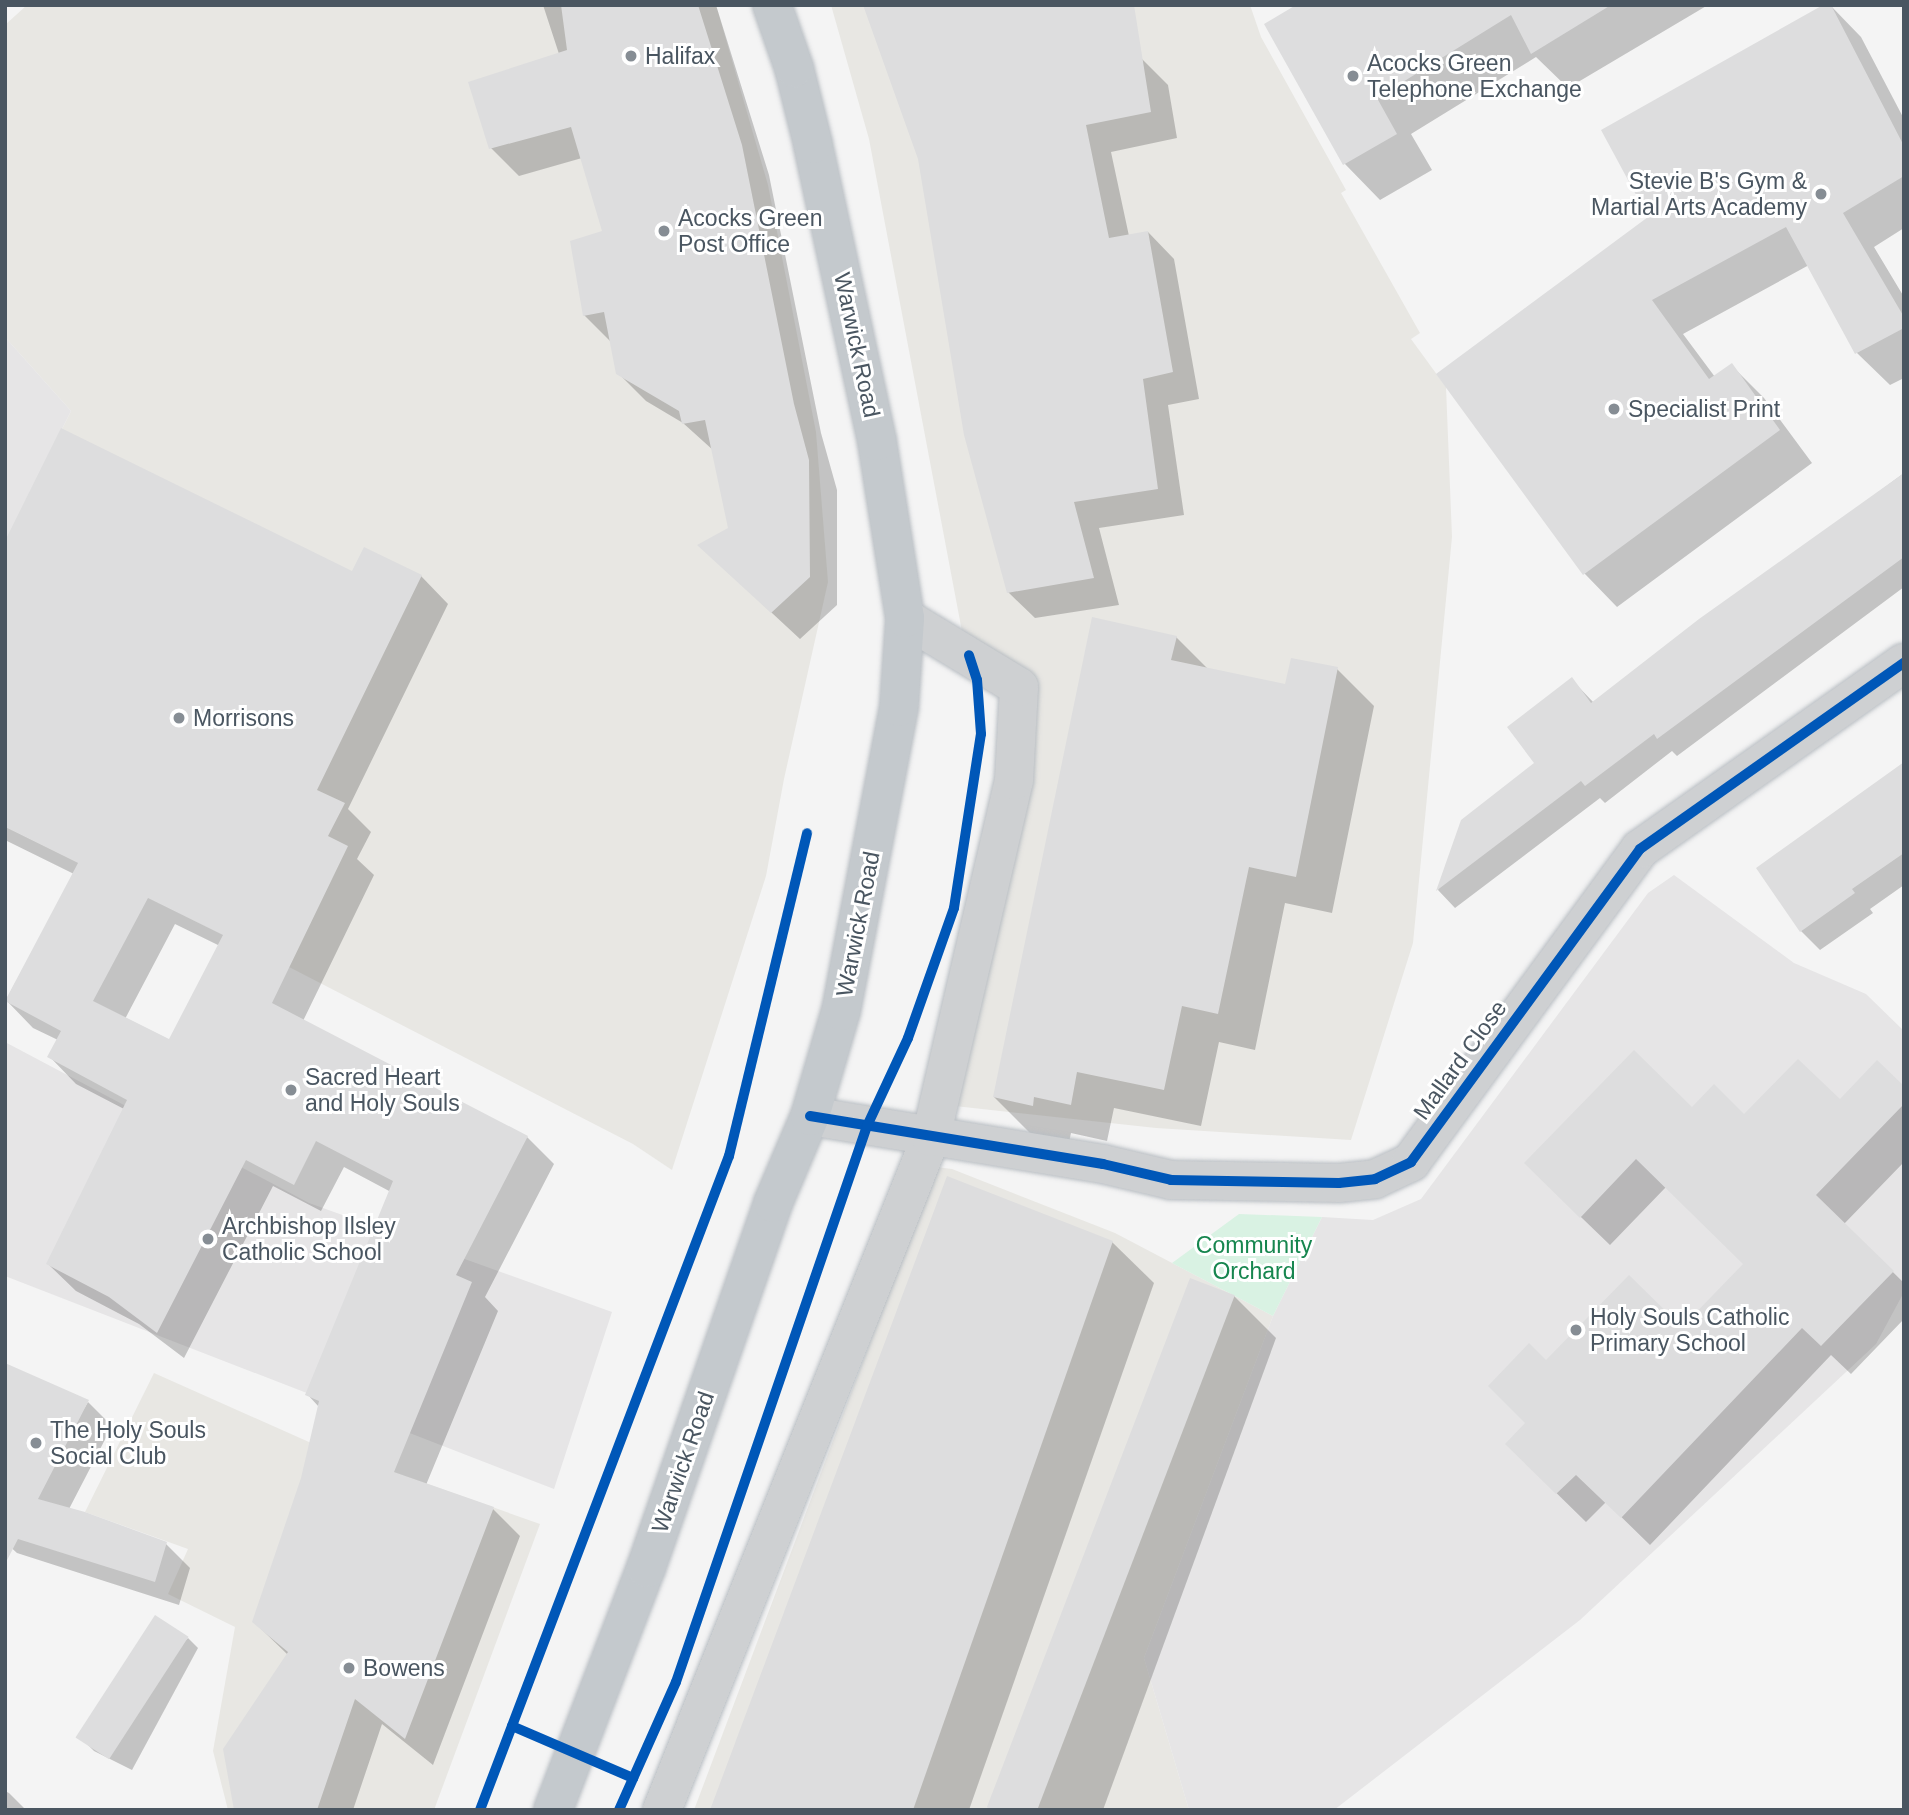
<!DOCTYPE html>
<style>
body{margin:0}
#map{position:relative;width:1909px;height:1815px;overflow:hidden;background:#f4f4f4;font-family:Helvetica,sans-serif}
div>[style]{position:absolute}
.commercial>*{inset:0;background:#e8e7e3}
.education>*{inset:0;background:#e6e5e6}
.green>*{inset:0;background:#d9f2e3}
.shadow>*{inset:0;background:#0003}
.building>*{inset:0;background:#ddddde;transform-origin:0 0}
.roads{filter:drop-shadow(0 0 2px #b9bec3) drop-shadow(0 0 2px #b9bec3)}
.minor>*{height:38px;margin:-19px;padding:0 19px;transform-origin:19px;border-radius:19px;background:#ced0d2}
.trunk>*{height:38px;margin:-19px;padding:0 19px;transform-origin:19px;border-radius:19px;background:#c4c9cd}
.cycleway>*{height:10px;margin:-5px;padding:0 5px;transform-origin:5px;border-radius:5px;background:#0057b8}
.dots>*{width:19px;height:19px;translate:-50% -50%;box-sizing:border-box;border:4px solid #fff;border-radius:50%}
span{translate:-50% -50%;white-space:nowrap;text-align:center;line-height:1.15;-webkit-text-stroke:6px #fff;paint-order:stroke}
.poi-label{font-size:23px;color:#4a5661}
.left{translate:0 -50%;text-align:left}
.right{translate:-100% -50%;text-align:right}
.street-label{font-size:23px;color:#4a5661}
.park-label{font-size:23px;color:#17864f}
.frame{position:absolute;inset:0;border:7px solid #4a5661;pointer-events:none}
</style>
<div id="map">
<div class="commercial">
<div style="clip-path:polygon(27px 5px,716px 5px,768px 185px,816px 432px,828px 582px,784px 779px,766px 876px,672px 1170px,633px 1144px,289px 967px,5px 827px,5px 543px,71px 411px,5px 337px,5px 25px)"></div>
<div style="clip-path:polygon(831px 5px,1250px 5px,1261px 37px,1346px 190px,1341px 193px,1420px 333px,1411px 339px,1446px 387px,1452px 537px,1413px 943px,1351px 1140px,1156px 1128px,955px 1106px,1021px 829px,1029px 671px,964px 642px,869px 139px)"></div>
<div style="clip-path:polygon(936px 1167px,952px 1169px,1115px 1233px,1273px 1316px,1144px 1658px,1189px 1810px,694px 1810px)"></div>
<div style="clip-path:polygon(154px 1373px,309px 1442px,540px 1524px,434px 1810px,228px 1810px,213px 1751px,235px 1627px,168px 1594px,188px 1549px,85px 1512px)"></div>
</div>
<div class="education">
<div style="clip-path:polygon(5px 337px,71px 411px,5px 543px)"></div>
<div style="clip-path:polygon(1674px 875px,1794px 963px,1866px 994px,1904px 1031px,1904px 1292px,1876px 1344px,1580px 1620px,1334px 1810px,1189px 1810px,1144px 1658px,1273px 1316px,1322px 1217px,1373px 1220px,1421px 1199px,1648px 893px)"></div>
<div style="clip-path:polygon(5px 1042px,309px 1203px,612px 1312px,554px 1489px,5px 1276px)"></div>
</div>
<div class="green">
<div style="clip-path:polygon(1239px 1214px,1322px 1217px,1273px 1316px,1172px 1263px)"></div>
</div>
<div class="shadow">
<div style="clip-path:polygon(543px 5px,716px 5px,769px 175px,821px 433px,837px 490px,837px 605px,800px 639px,699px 545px,730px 529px,714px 451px,683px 423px,646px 401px,618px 373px,612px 343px,584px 315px,604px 232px,582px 158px,519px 176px,491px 148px,559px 54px)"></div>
<div style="clip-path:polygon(1300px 5px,1708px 5px,1568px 88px,1536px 57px,1411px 134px,1432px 170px,1380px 200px,1345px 164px,1266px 25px)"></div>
<div style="clip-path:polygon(1830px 5px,1861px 37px,1904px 119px,1904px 228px,1874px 247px,1904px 297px,1904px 378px,1890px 385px,1857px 353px,1809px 265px,1683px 334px,1715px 377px,1731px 365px,1764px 398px,1812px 463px,1617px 607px,1585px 574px,1438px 374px,1651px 218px)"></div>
<div style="clip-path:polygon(1142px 59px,1168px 85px,1177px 138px,1111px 152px,1129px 236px,1148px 232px,1174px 259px,1199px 399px,1168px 405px,1184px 515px,1099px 528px,1119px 605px,1035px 618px,1008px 592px,920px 158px)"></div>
<div style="clip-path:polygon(1904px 473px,1904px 587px,1677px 756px,1672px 751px,1605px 803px,1600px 798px,1455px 908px,1438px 890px,1463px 821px,1536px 763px,1572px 680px,1594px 703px)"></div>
<div style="clip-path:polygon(evenodd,5px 545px,353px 574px,421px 576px,448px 604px,348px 809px,371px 832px,357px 859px,374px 875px,303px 1021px,527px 1137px,554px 1164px,485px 1297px,498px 1311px,426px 1485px,493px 1509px,520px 1536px,433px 1765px,382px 1724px,353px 1810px,237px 1810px,288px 1655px,254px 1622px,302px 1479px,319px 1407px,307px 1394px,391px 1192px,344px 1167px,321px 1211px,273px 1186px,184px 1358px,139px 1324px,76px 1291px,48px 1264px,124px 1109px,76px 1084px,49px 1056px,58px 1040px,33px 1028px,6px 1000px,74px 874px,5px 840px,5px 545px,175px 924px,220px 946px,170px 1042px,125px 1019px,175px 924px)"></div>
<div style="clip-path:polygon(1176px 637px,1209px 670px,1287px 686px,1337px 669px,1374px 706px,1332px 913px,1285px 903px,1255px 1050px,1219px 1042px,1201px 1126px,1114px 1108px,1107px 1141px,1071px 1133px,1069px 1142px,1031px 1134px,994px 1097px)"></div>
<div style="clip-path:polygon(1904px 764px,1904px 885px,1870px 909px,1873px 913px,1820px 950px,1801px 931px)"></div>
<div style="clip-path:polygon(1904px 1089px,1904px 1162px,1844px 1224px,1904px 1283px,1904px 1319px,1851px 1374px,1831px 1355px,1650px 1545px,1606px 1502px,1586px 1522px,1536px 1473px,1527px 1423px,1546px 1363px,1682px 1329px,1746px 1264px,1666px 1187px,1610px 1245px,1555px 1192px,1692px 1109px,1745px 1117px)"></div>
<div style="clip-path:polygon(1112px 1242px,1154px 1283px,969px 1810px,712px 1810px)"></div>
<div style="clip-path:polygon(1234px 1296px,1276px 1338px,1103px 1810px,996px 1810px)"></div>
<div style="clip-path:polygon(88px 1402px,112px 1426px,69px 1509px,166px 1544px,190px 1568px,179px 1605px,17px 1553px,5px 1542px)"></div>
<div style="clip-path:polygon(188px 1638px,198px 1648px,132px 1770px,94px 1751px,84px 1741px)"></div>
<div style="clip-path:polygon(5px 1791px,9px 1793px,26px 1810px,5px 1810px)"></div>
</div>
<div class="building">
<div style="clip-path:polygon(561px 5px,698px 5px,742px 145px,794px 404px,809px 460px,810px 577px,771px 613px,697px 545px,728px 528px,705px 420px,682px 424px,679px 411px,616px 374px,604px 312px,583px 316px,570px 241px,602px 231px,571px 127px,489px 149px,468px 82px,567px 50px)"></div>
<div style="clip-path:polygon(863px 5px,1134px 5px,1151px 112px,1086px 125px,1109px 238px,1148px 231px,1173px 372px,1143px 379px,1158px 489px,1074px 502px,1094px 578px,1007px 593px,964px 435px,918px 159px)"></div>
<div style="clip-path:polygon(1296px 5px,1611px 5px,1531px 54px,1511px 15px,1377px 98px,1397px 134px,1343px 165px,1264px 24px)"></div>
<div style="clip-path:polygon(1823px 5px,1831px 5px,1904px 146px,1904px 176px,1843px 213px,1904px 317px,1904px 328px,1855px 354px,1786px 227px,1652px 300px,1709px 379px,1732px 363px,1780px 430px,1583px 575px,1436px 374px,1648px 217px,1601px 130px)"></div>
<div style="clip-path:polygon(evenodd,61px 428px,352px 571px,364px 547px,422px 575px,317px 790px,345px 803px,328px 836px,348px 846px,272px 1003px,528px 1136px,456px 1275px,472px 1282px,394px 1472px,494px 1507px,405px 1739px,355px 1699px,317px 1810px,234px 1810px,223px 1749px,288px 1652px,252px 1622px,301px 1478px,319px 1401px,305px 1395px,393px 1181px,316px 1141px,294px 1185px,246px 1160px,157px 1333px,109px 1297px,46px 1264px,127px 1100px,47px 1057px,61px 1031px,5px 1001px,78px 863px,5px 827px,5px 541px,61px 428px,148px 898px,223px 935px,169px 1039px,93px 1001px,148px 898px)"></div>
<div style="clip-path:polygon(1904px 473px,1904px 557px,1657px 739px,1654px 734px,1585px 786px,1581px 781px,1436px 891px,1461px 820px,1534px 763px,1507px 727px,1572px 677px,1591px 703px,1699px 619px)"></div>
<div style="clip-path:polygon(1092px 617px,1177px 636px,1171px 660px,1285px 684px,1291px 658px,1338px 667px,1296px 877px,1249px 867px,1218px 1014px,1182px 1006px,1164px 1090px,1077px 1072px,1071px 1105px,1034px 1097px,1033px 1106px,993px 1097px)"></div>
<div style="clip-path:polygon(1904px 762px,1904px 853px,1852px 889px,1855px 893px,1800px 932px,1756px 868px)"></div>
<div style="clip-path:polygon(1634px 1050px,1692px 1107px,1714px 1084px,1744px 1114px,1798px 1059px,1840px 1099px,1877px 1060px,1904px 1086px,1904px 1104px,1816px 1195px,1894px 1271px,1821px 1346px,1802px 1328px,1621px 1518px,1576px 1475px,1556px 1494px,1505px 1444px,1525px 1423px,1488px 1386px,1529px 1343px,1546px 1360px,1629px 1275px,1682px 1327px,1743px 1264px,1636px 1159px,1580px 1218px,1524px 1163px)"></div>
<div style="clip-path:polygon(947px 1176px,1113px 1241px,913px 1810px,710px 1810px)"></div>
<div style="left:1190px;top:1278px;width:48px;height:567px;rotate:21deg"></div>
<div style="clip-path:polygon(5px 1363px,89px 1400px,38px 1499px,85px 1512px,167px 1542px,155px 1582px,18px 1539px,5px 1564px)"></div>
<div style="left:155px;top:1615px;width:40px;height:146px;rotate:33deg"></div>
</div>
<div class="roads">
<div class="minor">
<div style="left:810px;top:1116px;width:297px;rotate:9.3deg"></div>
<div style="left:1103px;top:1164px;width:70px;rotate:13.2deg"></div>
<div style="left:1171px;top:1180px;width:168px;rotate:1deg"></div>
<div style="left:1339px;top:1183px;width:36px;rotate:-6deg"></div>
<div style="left:1375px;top:1179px;width:40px;rotate:-25deg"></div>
<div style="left:1411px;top:1162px;width:388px;rotate:-53.8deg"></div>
<div style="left:1640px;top:849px;width:323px;rotate:-35.2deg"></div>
<div style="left:662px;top:1810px;width:725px;rotate:-68.21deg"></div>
<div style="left:931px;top:1137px;width:367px;rotate:-76.9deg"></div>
<div style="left:1014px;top:780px;width:93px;rotate:-86.9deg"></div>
<div style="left:1019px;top:687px;width:133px;rotate:-148.8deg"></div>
</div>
<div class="trunk">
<div style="left:553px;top:1810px;width:259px;rotate:-69deg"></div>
<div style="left:646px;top:1568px;width:386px;rotate:-70.8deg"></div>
<div style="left:773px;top:1203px;width:95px;rotate:-67deg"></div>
<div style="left:810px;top:1116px;width:109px;rotate:-73.6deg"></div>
<div style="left:841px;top:1011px;width:309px;rotate:-79.2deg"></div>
<div style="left:899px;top:707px;width:89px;rotate:-86.1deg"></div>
<div style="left:905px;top:618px;width:179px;rotate:-99deg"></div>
<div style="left:877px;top:441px;width:304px;rotate:-102.2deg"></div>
<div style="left:813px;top:144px;width:78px;rotate:-104deg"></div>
<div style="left:794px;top:68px;width:67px;rotate:-109.2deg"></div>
</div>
</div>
<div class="cycleway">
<div style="left:810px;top:1116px;width:297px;rotate:9.3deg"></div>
<div style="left:1103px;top:1164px;width:70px;rotate:13.2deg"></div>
<div style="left:1171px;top:1180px;width:168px;rotate:1deg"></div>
<div style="left:1339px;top:1183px;width:36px;rotate:-6deg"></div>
<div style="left:1375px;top:1179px;width:40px;rotate:-25deg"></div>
<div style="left:1411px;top:1162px;width:388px;rotate:-53.8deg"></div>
<div style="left:1640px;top:849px;width:323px;rotate:-35.2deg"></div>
<div style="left:512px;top:1726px;width:132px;rotate:23.3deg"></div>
<div style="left:480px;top:1810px;width:700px;rotate:-69.16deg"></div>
<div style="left:729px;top:1156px;width:332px;rotate:-76.4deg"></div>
<div style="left:619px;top:1810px;width:140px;rotate:-66deg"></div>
<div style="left:676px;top:1682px;width:588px;rotate:-71.04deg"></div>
<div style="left:867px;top:1126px;width:97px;rotate:-65deg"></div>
<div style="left:908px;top:1038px;width:138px;rotate:-70.5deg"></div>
<div style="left:954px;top:908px;width:176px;rotate:-81.2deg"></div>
<div style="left:981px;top:734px;width:54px;rotate:-94.2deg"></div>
<div style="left:977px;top:680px;width:26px;rotate:-108deg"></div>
</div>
<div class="dots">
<div style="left:631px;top:56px;background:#868d94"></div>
<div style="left:1353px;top:76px;background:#868d94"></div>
<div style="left:1821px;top:194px;background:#868d94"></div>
<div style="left:664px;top:231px;background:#868d94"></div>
<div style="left:1614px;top:409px;background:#868d94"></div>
<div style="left:179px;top:718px;background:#868d94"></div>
<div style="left:291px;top:1090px;background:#868d94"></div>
<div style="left:208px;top:1239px;background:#868d94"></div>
<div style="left:1576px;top:1330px;background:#868d94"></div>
<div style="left:36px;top:1443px;background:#868d94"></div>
<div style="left:349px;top:1668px;background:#868d94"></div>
</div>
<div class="poi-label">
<span class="left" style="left:645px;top:56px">Halifax</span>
<span class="left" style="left:1367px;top:76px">Acocks Green<br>Telephone Exchange</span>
<span class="right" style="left:1807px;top:194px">Stevie B's Gym &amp;<br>Martial Arts Academy</span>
<span class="left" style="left:678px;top:231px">Acocks Green<br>Post Office</span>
<span class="left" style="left:1628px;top:409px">Specialist Print</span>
<span class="left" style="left:193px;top:718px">Morrisons</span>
<span class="left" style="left:305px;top:1090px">Sacred Heart<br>and Holy Souls</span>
<span class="left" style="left:222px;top:1239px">Archbishop Ilsley<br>Catholic School</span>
<span class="left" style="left:1590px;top:1330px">Holy Souls Catholic<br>Primary School</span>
<span class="left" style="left:50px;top:1443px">The Holy Souls<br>Social Club</span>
<span class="left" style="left:363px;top:1668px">Bowens</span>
</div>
<div class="street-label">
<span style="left:857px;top:345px;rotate:78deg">Warwick Road</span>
<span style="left:858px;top:924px;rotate:-79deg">Warwick Road</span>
<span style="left:1460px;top:1060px;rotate:-54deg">Mallard Close</span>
<span style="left:683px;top:1462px;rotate:-71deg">Warwick Road</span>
</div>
<div class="park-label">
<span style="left:1254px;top:1258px">Community<br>Orchard</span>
</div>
<div class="frame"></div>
</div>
